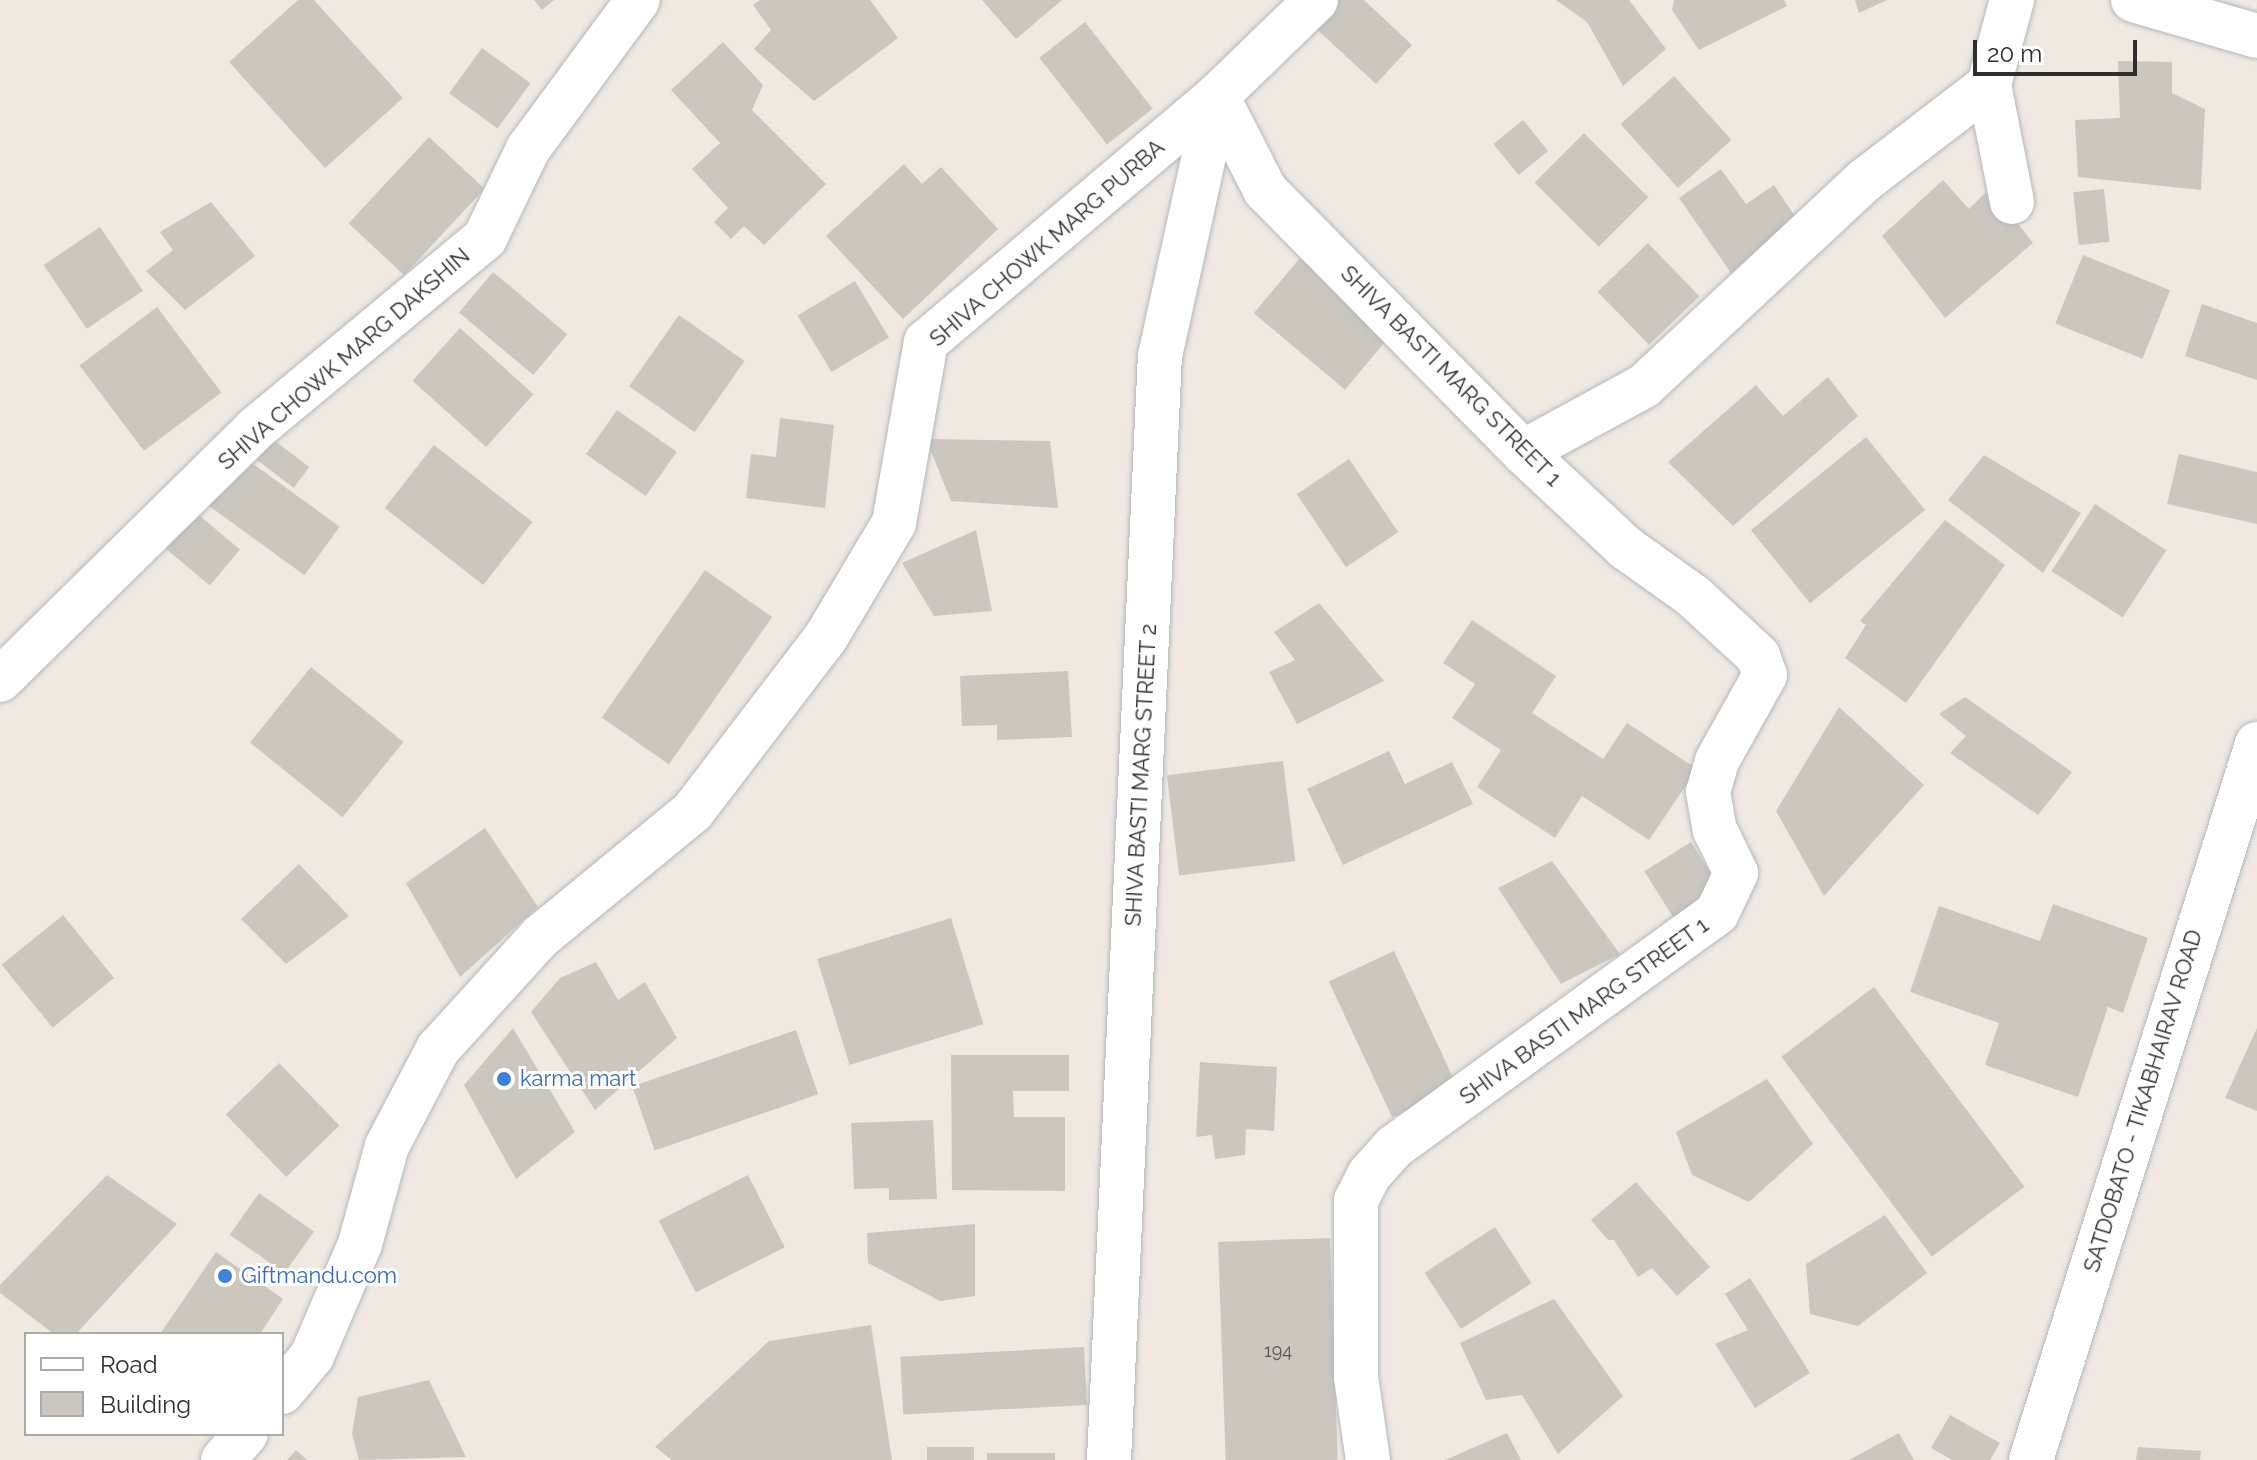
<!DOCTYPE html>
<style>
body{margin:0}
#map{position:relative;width:2257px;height:1460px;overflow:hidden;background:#efe9e1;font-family:Raleway,sans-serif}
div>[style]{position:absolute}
.building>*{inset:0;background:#cbc7bf;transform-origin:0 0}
.roads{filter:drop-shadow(0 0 2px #b4b7c1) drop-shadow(0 0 2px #b4b7c1)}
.minor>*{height:44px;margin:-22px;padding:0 22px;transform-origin:22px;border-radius:22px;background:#fff}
.dots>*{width:22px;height:22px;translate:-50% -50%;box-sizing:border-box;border:4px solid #fff;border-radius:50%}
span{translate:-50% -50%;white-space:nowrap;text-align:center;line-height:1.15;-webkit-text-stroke:6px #fff;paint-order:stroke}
.number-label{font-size:18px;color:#555452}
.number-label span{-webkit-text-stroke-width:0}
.street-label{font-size:22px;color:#2e2e2e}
.shop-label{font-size:22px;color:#366cbe}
.left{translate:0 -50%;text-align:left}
.legend{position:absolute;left:24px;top:1332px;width:260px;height:104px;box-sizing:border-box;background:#fff;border:2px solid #ababab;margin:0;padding:10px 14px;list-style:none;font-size:24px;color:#2e2e2e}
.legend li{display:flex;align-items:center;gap:16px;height:40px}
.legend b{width:40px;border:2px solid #ababab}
.scale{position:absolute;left:1973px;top:40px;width:164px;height:36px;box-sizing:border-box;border:4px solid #2e2e2e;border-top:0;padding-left:10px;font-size:24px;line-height:28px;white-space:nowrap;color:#2e2e2e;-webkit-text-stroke:6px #fff;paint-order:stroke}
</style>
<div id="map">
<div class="building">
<div style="clip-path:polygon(298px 0,314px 0,403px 98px,325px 168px,229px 62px)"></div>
<div style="clip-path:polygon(534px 0,554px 0,542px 10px)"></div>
<div style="clip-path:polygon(760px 0,870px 0,898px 38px,814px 101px,754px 49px,771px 30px,753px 5px)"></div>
<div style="clip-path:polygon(982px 0,1062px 0,1016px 39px)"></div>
<div style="clip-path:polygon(1333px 0,1364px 0,1412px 45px,1376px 84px,1311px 24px)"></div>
<div style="clip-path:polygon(1556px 0,1629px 0,1666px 49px,1623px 86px,1587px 22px)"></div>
<div style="clip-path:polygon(1674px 0,1784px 0,1787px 6px,1699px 50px,1672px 10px)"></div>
<div style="clip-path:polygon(1855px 0,1887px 0,1859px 13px)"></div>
<div style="left:1085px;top:22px;width:110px;height:58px;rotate:52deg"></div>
<div style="clip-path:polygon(723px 42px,763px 85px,752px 110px,826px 184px,764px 245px,744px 226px,731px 239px,714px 222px,728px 208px,692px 169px,720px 143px,671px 90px)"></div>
<div style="left:482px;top:48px;width:60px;height:56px;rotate:36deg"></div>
<div style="clip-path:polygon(2118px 61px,2172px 62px,2172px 93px,2205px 109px,2201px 190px,2078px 177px,2075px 120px,2120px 118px)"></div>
<div style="left:1674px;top:76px;width:86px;height:72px;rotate:48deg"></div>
<div style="left:1523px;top:120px;width:40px;height:38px;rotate:51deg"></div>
<div style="left:1584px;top:133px;width:91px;height:70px;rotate:45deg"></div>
<div style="left:429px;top:137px;width:76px;height:118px;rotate:43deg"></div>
<div style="clip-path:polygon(904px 164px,922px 184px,941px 167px,998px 229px,903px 319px,826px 236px)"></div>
<div style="clip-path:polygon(1721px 169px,1746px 204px,1774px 185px,1801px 225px,1731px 273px,1679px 198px)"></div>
<div style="clip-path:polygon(1943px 180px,1969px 209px,1990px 188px,2033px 243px,1945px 318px,1882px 236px)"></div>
<div style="left:2104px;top:189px;width:53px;height:31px;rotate:84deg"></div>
<div style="clip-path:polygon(211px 202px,255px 256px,185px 310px,146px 271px,173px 250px,160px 232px)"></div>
<div style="left:100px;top:227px;width:77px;height:68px;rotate:56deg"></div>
<div style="left:1648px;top:243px;width:74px;height:70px;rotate:46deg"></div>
<div style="left:2083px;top:255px;width:94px;height:74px;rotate:22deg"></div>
<div style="left:1300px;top:258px;width:119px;height:72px;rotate:40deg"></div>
<div style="left:493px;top:272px;width:97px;height:53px;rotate:40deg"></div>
<div style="left:855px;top:281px;width:66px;height:67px;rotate:59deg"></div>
<div style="clip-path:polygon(2202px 304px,2257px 323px,2257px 380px,2185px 356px)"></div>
<div style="left:157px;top:307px;width:107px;height:97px;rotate:53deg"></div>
<div style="left:679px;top:315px;width:80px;height:87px;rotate:35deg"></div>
<div style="left:460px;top:328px;width:99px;height:71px;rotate:42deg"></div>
<div style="clip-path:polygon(1828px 377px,1858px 416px,1733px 526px,1668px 462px,1756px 385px,1783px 416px)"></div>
<div style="left:617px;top:410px;width:73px;height:54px;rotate:35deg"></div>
<div style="clip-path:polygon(780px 418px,834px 425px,825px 508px,746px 498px,751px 454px,776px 457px)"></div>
<div style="left:263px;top:432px;width:58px;height:26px;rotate:37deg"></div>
<div style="left:1866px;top:437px;width:94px;height:148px;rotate:51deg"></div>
<div style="clip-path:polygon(926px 439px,1050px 441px,1058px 508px,951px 501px)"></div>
<div style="left:434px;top:445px;width:125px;height:80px;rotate:38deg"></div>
<div style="clip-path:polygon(2179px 454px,2257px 472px,2257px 524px,2167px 504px)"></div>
<div style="left:241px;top:455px;width:122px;height:60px;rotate:36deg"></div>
<div style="clip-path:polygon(1984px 455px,2081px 513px,2043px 573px,1948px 500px)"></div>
<div style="left:1349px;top:459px;width:88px;height:63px;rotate:56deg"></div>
<div style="left:2095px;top:504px;width:85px;height:80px;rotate:33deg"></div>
<div style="left:194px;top:511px;width:60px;height:47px;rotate:40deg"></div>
<div style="clip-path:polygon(1945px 520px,2005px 565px,1906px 703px,1845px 658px,1866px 625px,1860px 621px)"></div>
<div style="clip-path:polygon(976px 530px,992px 611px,934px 616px,902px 563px)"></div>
<div style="left:705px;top:570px;width:82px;height:180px;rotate:35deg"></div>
<div style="clip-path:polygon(1319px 603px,1384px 681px,1297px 724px,1269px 672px,1295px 660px,1274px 632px)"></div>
<div style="clip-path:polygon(1472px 620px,1556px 676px,1532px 713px,1603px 759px,1627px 723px,1697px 769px,1649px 840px,1582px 796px,1555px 838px,1477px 787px,1501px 750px,1452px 718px,1475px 684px,1443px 663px)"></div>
<div style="left:311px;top:667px;width:119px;height:97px;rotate:39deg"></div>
<div style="clip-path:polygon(1068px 671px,1072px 737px,997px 740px,997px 725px,962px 726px,960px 676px)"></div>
<div style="clip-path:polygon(1965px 697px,2072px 772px,2038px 815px,1950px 753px,1966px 736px,1939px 714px)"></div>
<div style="clip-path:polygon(1839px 707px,1924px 785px,1824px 896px,1776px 811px)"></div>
<div style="clip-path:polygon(1389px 751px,1405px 784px,1452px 762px,1473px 804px,1343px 865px,1307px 789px)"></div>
<div style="left:1283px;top:761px;width:101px;height:117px;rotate:83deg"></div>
<div style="clip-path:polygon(485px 828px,538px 907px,460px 977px,406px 883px)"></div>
<div style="left:1691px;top:842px;width:59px;height:55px;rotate:58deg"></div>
<div style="clip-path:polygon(1552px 861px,1620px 954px,1561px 984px,1498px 888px)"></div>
<div style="clip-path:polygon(299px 864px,349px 916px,286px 964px,241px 919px)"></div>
<div style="clip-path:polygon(2053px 904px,2148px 938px,2123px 1013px,2108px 1007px,2078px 1097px,1985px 1065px,1999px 1023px,1910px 992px,1939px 906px,2040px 941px)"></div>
<div style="left:63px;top:915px;width:81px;height:79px;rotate:51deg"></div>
<div style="left:951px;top:918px;width:111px;height:140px;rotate:73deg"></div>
<div style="left:1394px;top:951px;width:150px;height:72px;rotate:65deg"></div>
<div style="clip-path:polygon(596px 962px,618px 1000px,645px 982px,677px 1038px,595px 1110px,531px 1012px,560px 978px)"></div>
<div style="left:1874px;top:987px;width:250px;height:116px;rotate:53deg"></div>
<div style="clip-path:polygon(513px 1028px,575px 1132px,516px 1179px,464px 1085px)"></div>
<div style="clip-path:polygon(2257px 1028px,2257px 1111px,2225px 1098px)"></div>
<div style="left:796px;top:1030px;width:68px;height:173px;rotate:71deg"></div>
<div style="clip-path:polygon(951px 1055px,1069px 1055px,1069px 1091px,1013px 1091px,1014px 1117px,1065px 1117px,1065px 1191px,952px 1190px)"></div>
<div style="clip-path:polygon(1200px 1062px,1277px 1067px,1274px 1131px,1246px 1129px,1245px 1155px,1215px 1159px,1212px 1135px,1196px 1137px)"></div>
<div style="left:279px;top:1063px;width:87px;height:74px;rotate:46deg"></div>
<div style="clip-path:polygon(1767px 1079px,1813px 1144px,1749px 1202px,1692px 1175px,1676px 1132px)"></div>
<div style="clip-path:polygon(933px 1120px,937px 1199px,889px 1200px,889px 1188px,854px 1189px,851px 1123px)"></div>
<div style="clip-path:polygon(107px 1175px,177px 1224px,76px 1334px,54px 1334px,0 1293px,0 1285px)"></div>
<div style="left:748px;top:1175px;width:81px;height:100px;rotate:63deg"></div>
<div style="clip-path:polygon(1636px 1182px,1710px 1267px,1677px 1296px,1652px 1268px,1638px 1277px,1614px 1240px,1608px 1240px,1591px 1220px)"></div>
<div style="left:259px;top:1193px;width:67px;height:51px;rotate:35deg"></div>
<div style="clip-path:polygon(1885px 1215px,1927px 1273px,1858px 1326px,1810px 1314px,1806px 1264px)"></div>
<div style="clip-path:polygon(975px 1224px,975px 1296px,940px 1301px,868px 1263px,867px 1233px)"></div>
<div style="left:1495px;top:1227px;width:67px;height:84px;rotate:57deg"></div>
<div style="left:1330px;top:1238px;width:222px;height:112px;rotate:88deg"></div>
<div style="clip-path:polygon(216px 1252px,283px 1299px,260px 1334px,160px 1334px)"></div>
<div style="clip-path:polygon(1750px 1278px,1810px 1373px,1755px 1408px,1715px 1344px,1748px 1330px,1725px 1294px)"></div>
<div style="clip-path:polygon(1554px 1299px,1623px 1396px,1558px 1454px,1522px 1395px,1486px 1400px,1460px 1343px)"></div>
<div style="clip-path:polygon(871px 1325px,892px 1460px,672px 1460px,655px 1447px,769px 1341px)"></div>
<div style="left:1084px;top:1347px;width:58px;height:184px;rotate:87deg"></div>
<div style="clip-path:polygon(429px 1380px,466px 1457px,359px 1460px,352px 1434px,358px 1397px)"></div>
<div style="clip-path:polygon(1950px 1415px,2000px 1443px,1990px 1460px,1952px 1460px,1931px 1448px)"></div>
<div style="clip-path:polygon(1507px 1433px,1521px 1460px,1445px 1460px)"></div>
<div style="clip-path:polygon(1899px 1433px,1914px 1460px,1849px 1460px)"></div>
<div style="left:927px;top:1447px;width:47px;height:13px"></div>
<div style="clip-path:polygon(2138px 1447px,2201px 1451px,2200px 1460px,2136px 1460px)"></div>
<div style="clip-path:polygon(296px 1450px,307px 1460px,287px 1460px)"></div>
<div style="left:987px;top:1453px;width:68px;height:7px"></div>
</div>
<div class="roads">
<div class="minor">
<div style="left:2133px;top:0;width:129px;rotate:16.2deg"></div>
<div style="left:1217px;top:96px;width:106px;rotate:62.9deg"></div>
<div style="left:1265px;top:190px;width:368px;rotate:45.4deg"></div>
<div style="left:1523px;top:452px;width:141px;rotate:43deg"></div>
<div style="left:1626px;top:548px;width:81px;rotate:35.5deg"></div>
<div style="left:1692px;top:595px;width:90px;rotate:42.7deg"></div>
<div style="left:1758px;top:656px;width:20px;rotate:70deg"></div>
<div style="left:1765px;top:675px;width:98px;rotate:119.2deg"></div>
<div style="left:1717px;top:761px;width:32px;rotate:106deg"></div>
<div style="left:1708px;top:792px;width:39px;rotate:80deg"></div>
<div style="left:1715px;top:830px;width:48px;rotate:64deg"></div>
<div style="left:1736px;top:873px;width:44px;rotate:115.4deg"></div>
<div style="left:1717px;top:913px;width:399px;rotate:144.1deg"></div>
<div style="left:1394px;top:1147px;width:38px;rotate:132deg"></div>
<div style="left:1369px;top:1175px;width:28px;rotate:117deg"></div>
<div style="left:1356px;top:1200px;width:177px;rotate:90deg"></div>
<div style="left:1356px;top:1377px;width:84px;rotate:81.8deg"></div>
<div style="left:2012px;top:202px;width:119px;rotate:-101.1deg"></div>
<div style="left:1989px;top:85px;width:88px;rotate:-74.9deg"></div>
<div style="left:1523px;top:452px;width:138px;rotate:-28.6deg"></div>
<div style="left:1644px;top:386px;width:302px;rotate:-43deg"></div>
<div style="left:1865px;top:180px;width:156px;rotate:-37.5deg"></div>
<div style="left:0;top:680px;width:358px;rotate:-44.5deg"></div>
<div style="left:255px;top:429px;width:299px;rotate:-39.7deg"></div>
<div style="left:485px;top:238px;width:99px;rotate:-64.2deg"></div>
<div style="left:528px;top:149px;width:185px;rotate:-53.6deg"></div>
<div style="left:282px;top:1392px;width:47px;rotate:-50.2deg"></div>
<div style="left:312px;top:1356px;width:122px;rotate:-66.8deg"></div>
<div style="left:360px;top:1244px;width:102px;rotate:-74.6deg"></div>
<div style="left:387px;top:1146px;width:110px;rotate:-62.3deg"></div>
<div style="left:438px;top:1049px;width:153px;rotate:-47.7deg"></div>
<div style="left:541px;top:936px;width:197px;rotate:-39.4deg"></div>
<div style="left:693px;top:811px;width:219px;rotate:-52.6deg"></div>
<div style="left:826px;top:637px;width:133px;rotate:-59.2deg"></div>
<div style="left:894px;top:523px;width:184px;rotate:-80deg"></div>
<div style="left:926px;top:342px;width:381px;rotate:-40.2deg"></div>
<div style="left:1217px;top:96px;width:138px;rotate:-44.1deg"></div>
<div style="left:223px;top:1460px;width:35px;rotate:-49deg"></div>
<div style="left:1109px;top:1460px;width:1105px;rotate:-87.36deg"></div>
<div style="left:1160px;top:356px;width:266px;rotate:-77.6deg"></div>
<div style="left:2031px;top:1460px;width:751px;rotate:-72.48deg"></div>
</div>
</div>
<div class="dots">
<div style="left:504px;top:1079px;background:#3f7fe0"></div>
<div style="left:225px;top:1276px;background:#3f7fe0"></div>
</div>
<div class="number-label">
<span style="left:1278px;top:1351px">194</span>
</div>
<div class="street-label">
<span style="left:1047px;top:243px;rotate:-41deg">SHIVA CHOWK MARG PURBA</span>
<span style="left:344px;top:359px;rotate:-41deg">SHIVA CHOWK MARG DAKSHIN</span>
<span style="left:1451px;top:376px;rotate:45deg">SHIVA BASTI MARG STREET 1</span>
<span style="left:1141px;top:775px;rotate:-87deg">SHIVA BASTI MARG STREET 2</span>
<span style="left:1584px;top:1011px;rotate:-36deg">SHIVA BASTI MARG STREET 1</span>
<span style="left:2143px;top:1101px;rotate:-73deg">SATDOBATO - TIKABHAIRAV ROAD</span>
</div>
<div class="shop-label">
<span class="left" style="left:520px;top:1079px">karma mart</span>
<span class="left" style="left:241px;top:1276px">Giftmandu.com</span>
</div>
<ul class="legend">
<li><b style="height:10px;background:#fff"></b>Road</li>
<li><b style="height:22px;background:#cbc7bf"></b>Building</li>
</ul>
<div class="scale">20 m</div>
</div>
